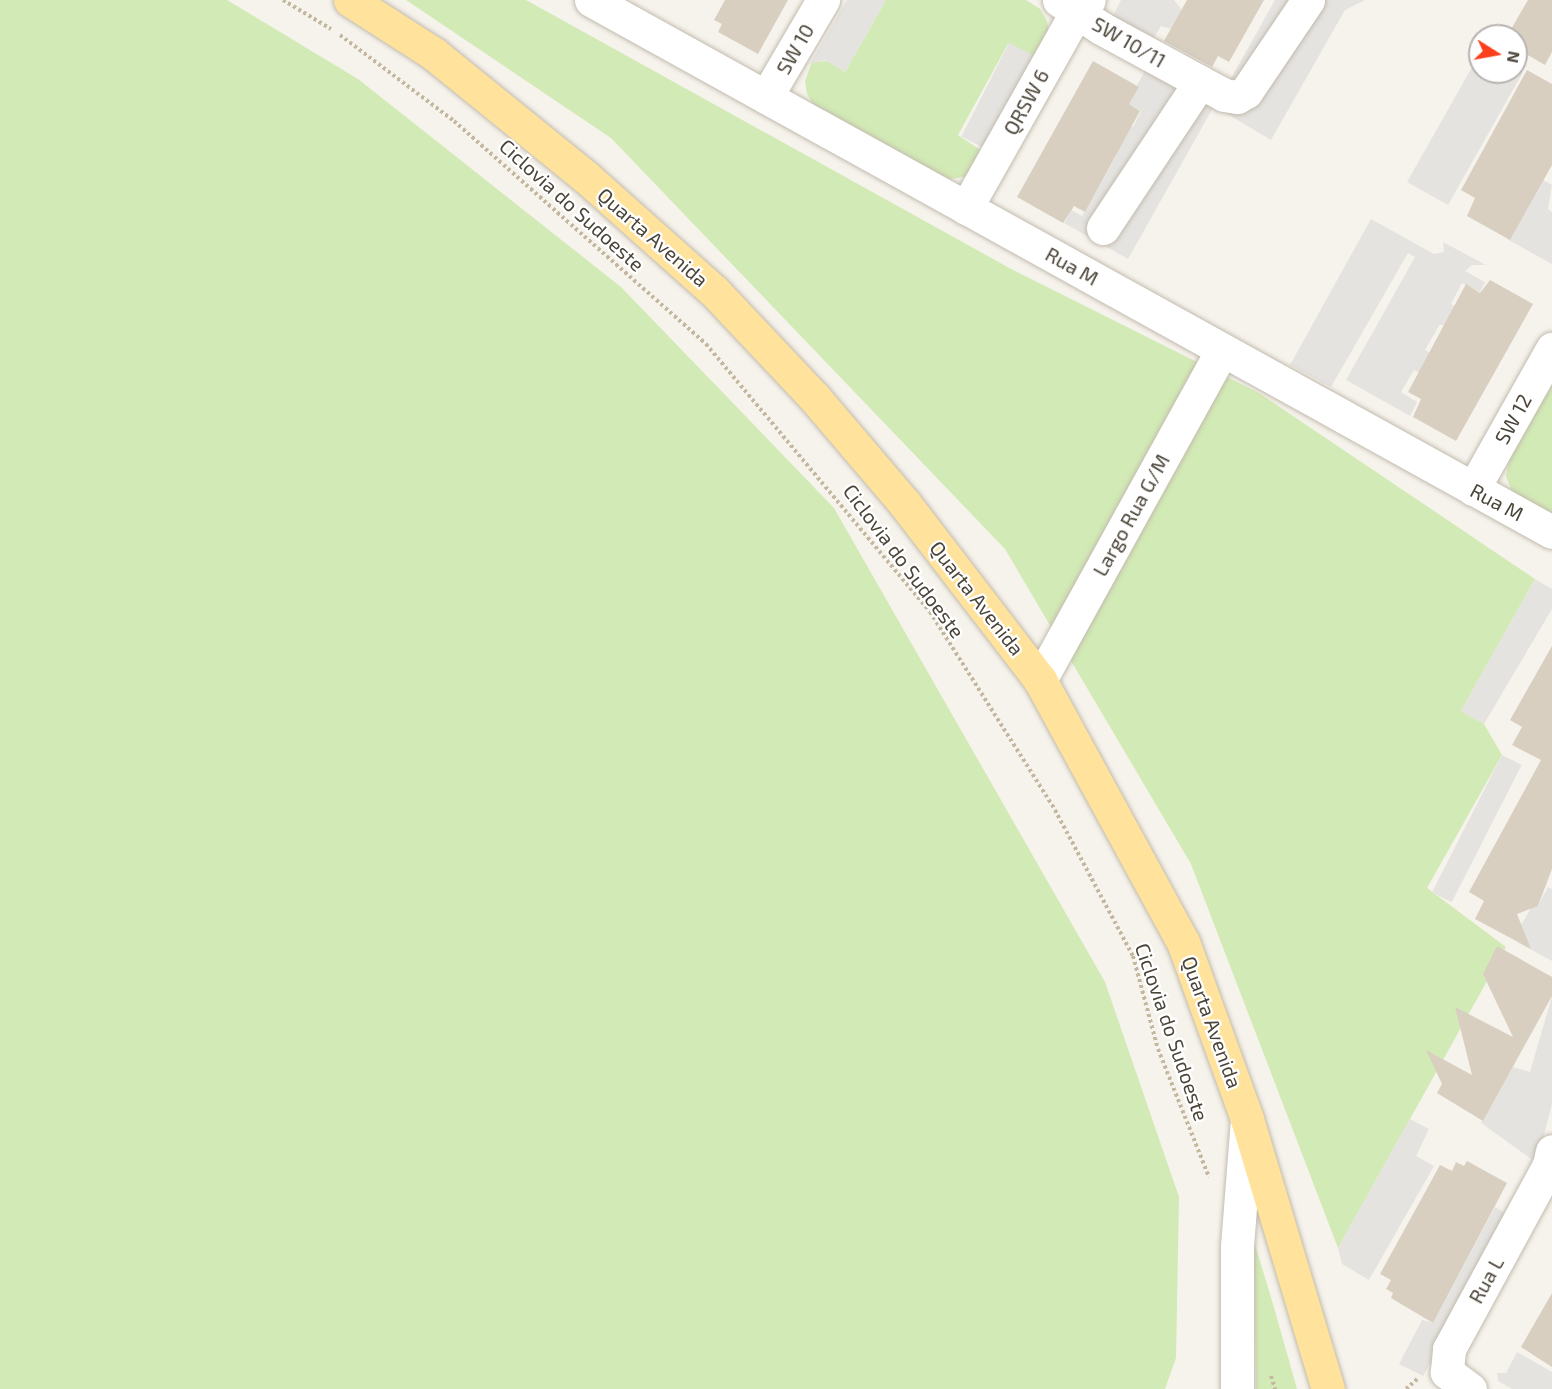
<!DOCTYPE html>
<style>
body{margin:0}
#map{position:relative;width:1552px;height:1389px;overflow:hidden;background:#f6f3ec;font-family:"Exo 2",sans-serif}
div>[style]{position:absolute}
.green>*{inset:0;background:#d2eab5}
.parking>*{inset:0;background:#e5e3e0;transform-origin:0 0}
.building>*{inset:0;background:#d8cfc1}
.path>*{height:4px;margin-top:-2px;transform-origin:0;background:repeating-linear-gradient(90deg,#c4b79f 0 3px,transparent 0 6px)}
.roads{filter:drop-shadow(0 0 2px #c2bbae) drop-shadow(0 0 2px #c2bbae)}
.minor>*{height:33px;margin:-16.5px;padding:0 16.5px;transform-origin:16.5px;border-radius:16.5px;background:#fff}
.major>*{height:33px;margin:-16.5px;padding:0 16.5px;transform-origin:16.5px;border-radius:16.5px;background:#ffe39c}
span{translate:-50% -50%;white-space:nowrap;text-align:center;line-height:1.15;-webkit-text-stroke:4.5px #fff;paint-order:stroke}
.street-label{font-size:20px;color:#4b4439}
.north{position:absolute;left:1468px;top:24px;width:60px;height:60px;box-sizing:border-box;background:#fff;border:2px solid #b7b4b0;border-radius:50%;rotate:101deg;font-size:16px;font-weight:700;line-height:24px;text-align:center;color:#4b4439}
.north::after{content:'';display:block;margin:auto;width:21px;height:27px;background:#fc3f1d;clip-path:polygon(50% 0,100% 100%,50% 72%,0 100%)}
</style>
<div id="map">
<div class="green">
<div style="clip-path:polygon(0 0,227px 0,358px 79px,621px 287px,834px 508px,1105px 982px,1179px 1197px,1176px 1358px,1165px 1389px,0 1389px)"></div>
<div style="clip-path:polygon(406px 0,526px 0,1013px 270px,1259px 393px,1535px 579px,1461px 711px,1484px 724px,1502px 755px,1427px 888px,1506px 947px,1338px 1248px,1191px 864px,1005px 549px,611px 138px)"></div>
<div style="clip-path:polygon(886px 0,1026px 0,1040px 9px,1047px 21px,1049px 34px,1035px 57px,1008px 44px,958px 135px,982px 151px,971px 174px,964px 177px,949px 179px,814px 106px,807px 94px,805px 81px,812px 62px,827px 61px,845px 72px)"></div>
<div style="clip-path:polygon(1552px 380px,1552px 518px,1512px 492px,1506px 476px,1510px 454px)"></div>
<div style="clip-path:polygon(1254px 1241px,1275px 1311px,1297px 1389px,1256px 1389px)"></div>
</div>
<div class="parking">
<div style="clip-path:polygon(847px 0,886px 0,845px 72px,825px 60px,810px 64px)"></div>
<div style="clip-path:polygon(1121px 0,1174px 0,1182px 10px,1171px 29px,1161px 26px,1151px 42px,1111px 20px)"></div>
<div style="clip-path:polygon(1275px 0,1365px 0,1345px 10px,1271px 140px,1214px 106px,1128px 259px,1064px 223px,1071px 210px,1082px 216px,1085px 212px,1116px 156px,1104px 148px,1119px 120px,1133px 127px,1141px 111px,1127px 103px,1147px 67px,1225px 89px)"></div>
<div style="left:1009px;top:43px;width:30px;height:105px;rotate:27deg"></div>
<div style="clip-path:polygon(1480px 53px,1480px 72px,1516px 72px,1516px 68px,1523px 72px,1448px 205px,1407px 182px)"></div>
<div style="clip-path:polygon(1543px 180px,1552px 185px,1548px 209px,1552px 212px,1552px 264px,1505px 238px,1510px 240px)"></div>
<div style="clip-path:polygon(1371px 219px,1434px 254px,1444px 252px,1443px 242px,1486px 265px,1472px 265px,1465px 271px,1485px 282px,1480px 292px,1462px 283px,1451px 304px,1468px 314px,1457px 333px,1440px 324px,1425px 350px,1441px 360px,1430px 380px,1414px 370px,1401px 392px,1417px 402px,1410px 416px,1346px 380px,1415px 257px,1408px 253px,1331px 387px,1290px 365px)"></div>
<div style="clip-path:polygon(1535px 579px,1552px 589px,1552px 609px,1484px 724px,1461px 711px)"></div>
<div style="left:1502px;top:755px;width:22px;height:154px;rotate:27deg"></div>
<div style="clip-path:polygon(1548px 887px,1552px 889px,1552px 961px,1515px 941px,1518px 942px,1520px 927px,1532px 906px,1538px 906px)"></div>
<div style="clip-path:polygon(1552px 996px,1552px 1104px,1537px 1163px,1481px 1123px,1513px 1067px,1530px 1072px)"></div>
<div style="clip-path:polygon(1410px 1119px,1429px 1129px,1416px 1156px,1434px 1166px,1369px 1280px,1342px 1264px,1338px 1248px)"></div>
<div style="clip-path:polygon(1495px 1207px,1510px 1216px,1423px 1376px,1399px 1364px,1422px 1320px,1433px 1323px)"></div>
<div style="clip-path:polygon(1517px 1352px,1552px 1372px,1552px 1389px,1512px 1389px,1498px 1381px,1497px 1373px,1506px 1373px)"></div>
</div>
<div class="building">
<div style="clip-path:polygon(725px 0,788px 0,758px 54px,718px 32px,722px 24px,714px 20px)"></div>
<div style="clip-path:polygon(1187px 0,1264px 0,1229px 62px,1218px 56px,1212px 67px,1164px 41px)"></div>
<div style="clip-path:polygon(1528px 0,1552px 0,1552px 52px,1545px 65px,1516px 48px,1516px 36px,1507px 36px)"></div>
<div style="clip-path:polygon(1093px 61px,1139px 87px,1129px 104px,1140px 111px,1085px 212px,1074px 206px,1063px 223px,1017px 197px)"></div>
<div style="clip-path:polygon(1527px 70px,1552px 84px,1552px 165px,1510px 240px,1467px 216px,1475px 198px,1461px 190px)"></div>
<div style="clip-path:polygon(1490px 280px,1533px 304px,1456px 441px,1413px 417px,1421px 399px,1408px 392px,1466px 284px,1480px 293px)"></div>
<div style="clip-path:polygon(1552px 646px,1552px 869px,1538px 906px,1517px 914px,1531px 949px,1475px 919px,1484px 901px,1469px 892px,1541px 760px,1512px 745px,1522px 727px,1510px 720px)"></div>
<div style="clip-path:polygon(1497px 946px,1552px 977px,1552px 996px,1483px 1121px,1437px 1093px,1442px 1084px,1426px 1050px,1472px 1075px,1455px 1007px,1513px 1037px,1483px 974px)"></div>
<div style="clip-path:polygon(1467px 1161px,1507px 1183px,1433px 1323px,1391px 1298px,1393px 1293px,1386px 1289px,1391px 1280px,1380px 1274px,1440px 1165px,1452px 1171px,1456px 1162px,1464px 1166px)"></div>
<div style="clip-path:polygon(1552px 1293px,1552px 1367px,1521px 1347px)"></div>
</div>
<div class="path">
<div style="left:283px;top:0;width:56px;rotate:31.1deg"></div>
<div style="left:340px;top:35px;width:143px;rotate:37deg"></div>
<div style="left:454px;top:121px;width:337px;rotate:41.5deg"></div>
<div style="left:706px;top:344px;width:349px;rotate:50.1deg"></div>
<div style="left:930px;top:612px;width:234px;rotate:57.7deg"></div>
<div style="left:1055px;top:810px;width:166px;rotate:61.9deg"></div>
<div style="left:1133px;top:956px;width:96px;rotate:75deg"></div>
<div style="left:1158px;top:1049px;width:138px;rotate:68.3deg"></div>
<div style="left:1271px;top:1376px;width:14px;rotate:73deg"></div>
<div style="left:1406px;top:1389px;width:15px;rotate:-42deg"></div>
</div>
<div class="roads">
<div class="minor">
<div style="left:591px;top:0;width:1098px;rotate:28.97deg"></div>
<div style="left:1059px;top:0;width:50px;rotate:33.7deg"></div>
<div style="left:1101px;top:28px;width:113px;rotate:28.6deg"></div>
<div style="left:766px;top:97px;width:113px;rotate:-59.6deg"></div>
<div style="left:966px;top:208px;width:226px;rotate:-60.6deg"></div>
<div style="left:1077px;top:11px;width:16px;rotate:-43deg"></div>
<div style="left:1103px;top:228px;width:175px;rotate:-56.4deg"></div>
<div style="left:1200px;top:82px;width:27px;rotate:28deg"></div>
<div style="left:1224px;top:95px;width:13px;rotate:9deg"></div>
<div style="left:1237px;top:97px;width:10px;rotate:-29deg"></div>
<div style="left:1246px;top:92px;width:111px;rotate:-56deg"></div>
<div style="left:1473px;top:489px;width:161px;rotate:-60.6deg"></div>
<div style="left:1040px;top:680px;width:377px;rotate:-61.1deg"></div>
<div style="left:1237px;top:1389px;width:143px;rotate:-90deg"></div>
<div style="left:1237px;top:1246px;width:126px;rotate:-85.5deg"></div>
<div style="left:1470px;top:1389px;width:29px;rotate:-144deg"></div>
<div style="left:1447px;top:1372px;width:23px;rotate:-85deg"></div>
<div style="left:1449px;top:1349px;width:209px;rotate:-61.5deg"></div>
<div style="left:1549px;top:1165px;width:14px;rotate:-78deg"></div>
</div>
<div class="major">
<div style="left:350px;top:0;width:100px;rotate:32.7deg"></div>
<div style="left:434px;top:54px;width:197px;rotate:39deg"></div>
<div style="left:587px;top:178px;width:170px;rotate:41.7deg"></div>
<div style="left:714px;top:291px;width:146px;rotate:46.7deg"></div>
<div style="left:814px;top:397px;width:140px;rotate:49.6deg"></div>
<div style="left:905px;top:504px;width:222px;rotate:52.5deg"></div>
<div style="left:1040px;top:680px;width:298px;rotate:61.4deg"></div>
<div style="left:1183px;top:942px;width:188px;rotate:70.1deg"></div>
<div style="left:1247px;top:1119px;width:282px;rotate:73.3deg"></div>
</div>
</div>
<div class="street-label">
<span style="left:1129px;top:42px;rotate:30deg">SW 10/11</span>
<span style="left:795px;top:49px;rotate:-60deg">SW 10</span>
<span style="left:1026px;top:102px;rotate:-61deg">QRSW 6</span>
<span style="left:572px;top:205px;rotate:42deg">Ciclovia do Sudoeste</span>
<span style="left:653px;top:237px;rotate:41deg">Quarta Avenida</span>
<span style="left:1072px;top:266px;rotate:29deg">Rua M</span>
<span style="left:1513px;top:419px;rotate:-61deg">SW 12</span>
<span style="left:1497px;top:502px;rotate:28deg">Rua M</span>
<span style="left:1131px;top:515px;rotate:-61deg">Largo Rua G/M</span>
<span style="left:904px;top:561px;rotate:53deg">Ciclovia do Sudoeste</span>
<span style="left:977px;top:598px;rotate:52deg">Quarta Avenida</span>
<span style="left:1212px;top:1022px;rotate:70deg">Quarta Avenida</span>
<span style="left:1172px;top:1032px;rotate:71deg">Ciclovia do Sudoeste</span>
<span style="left:1486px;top:1280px;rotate:-61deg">Rua L</span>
</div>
<div class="north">N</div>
</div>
